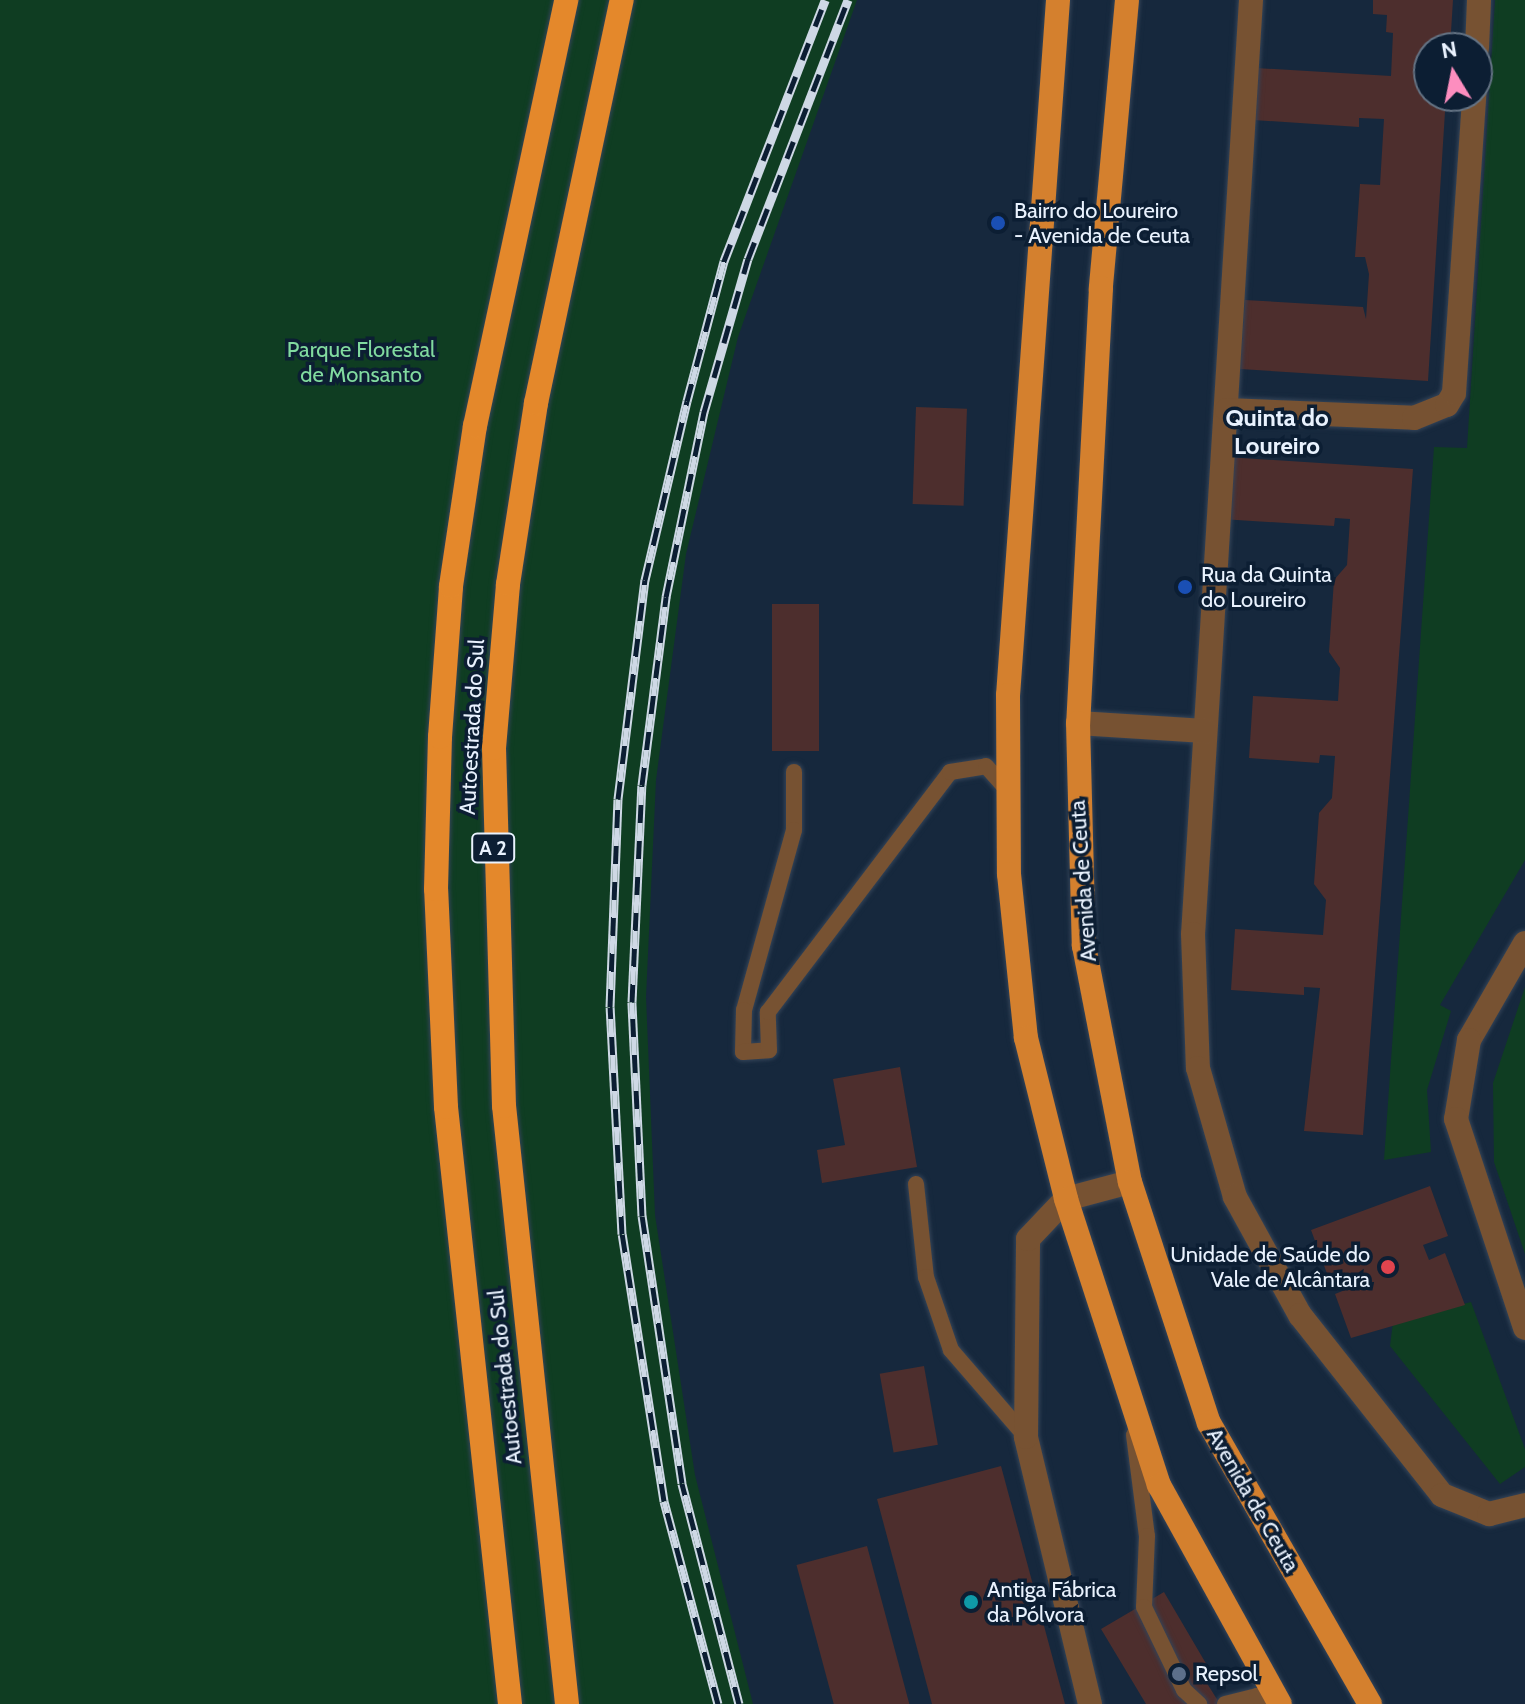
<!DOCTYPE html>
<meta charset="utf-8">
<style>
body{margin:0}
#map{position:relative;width:1525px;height:1704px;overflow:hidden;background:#16283d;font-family:Cabin,sans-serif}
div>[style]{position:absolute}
.green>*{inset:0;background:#0f3d22}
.building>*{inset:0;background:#4d2e2d;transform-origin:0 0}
.roads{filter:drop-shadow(0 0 2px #344458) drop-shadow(0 0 2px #344458)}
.service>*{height:16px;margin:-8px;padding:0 8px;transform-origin:8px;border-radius:8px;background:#775232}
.minor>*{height:24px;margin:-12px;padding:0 12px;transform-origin:12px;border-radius:12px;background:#775232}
.trunk>*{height:24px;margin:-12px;padding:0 12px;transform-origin:12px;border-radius:12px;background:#d4802e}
.motorway>*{height:24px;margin:-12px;padding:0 12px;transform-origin:12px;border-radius:12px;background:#e4882b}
.rail>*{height:9px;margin-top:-4.5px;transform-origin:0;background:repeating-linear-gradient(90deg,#0c1e33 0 18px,#ced8e5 0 36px);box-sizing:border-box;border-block:2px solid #ced8e5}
.dots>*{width:22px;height:22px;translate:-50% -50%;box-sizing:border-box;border:4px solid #0c1e33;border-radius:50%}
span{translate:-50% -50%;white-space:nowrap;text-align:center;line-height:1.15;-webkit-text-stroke:7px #0c1e33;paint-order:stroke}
.shield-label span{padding:2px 6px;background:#0c1e33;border:2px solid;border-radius:6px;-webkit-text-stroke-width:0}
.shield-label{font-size:20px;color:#e9f2fe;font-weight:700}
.poi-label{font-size:22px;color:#e9f2fe}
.left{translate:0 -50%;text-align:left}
.right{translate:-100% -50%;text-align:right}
.park-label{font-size:22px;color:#81da9f}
.street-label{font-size:22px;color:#e9f2fe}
.neighbourhood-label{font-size:24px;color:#e9f2fe;font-weight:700}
.north{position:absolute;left:1413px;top:32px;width:80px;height:80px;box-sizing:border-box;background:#0c1e33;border:2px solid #647384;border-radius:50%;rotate:350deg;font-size:22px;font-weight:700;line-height:32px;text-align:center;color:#e9f2fe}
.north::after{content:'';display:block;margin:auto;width:28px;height:36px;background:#fd8ebf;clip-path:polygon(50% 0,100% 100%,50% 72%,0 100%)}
</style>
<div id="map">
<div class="green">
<div style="clip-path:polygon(0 0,857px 0,738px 337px,686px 554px,656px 780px,646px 997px,655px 1215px,695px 1475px,753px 1704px,0 1704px)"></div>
<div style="clip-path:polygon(1495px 0,1525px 0,1525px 860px,1440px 1005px,1451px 1011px,1427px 1090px,1431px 1152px,1384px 1160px,1434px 447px,1467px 448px)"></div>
<div style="clip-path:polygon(1525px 987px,1525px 1254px,1494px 1162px,1493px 1083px)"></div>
<div style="clip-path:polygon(1471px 1302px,1525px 1449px,1525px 1467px,1500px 1484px,1390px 1346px,1393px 1322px)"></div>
</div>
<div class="building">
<div style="clip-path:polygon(1373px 0,1453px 0,1450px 48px,1429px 48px,1429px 96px,1446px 96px,1428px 381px,1240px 369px,1245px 300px,1363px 307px,1366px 319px,1369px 274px,1365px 257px,1355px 257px,1360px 184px,1380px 185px,1384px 119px,1359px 118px,1359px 127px,1253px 120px,1256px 68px,1391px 76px,1393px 33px,1386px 32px,1387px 15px,1373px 14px)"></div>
<div style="left:916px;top:407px;width:51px;height:97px;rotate:2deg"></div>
<div style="clip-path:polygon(1226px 457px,1413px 469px,1363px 1135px,1304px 1131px,1320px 988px,1304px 987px,1304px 995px,1231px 990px,1235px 929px,1323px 935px,1326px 900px,1314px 884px,1319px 813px,1332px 798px,1335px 756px,1320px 755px,1319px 763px,1249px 758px,1253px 696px,1338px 701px,1340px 668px,1329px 652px,1334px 580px,1347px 565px,1350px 519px,1335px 518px,1334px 526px,1221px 519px)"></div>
<div style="left:772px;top:604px;width:47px;height:147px"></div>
<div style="clip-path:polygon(900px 1067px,917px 1167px,822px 1183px,817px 1150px,845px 1145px,833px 1079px)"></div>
<div style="clip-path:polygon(1430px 1186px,1448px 1236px,1423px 1245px,1429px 1260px,1445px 1253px,1465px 1305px,1351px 1338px,1335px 1294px,1350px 1288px,1344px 1274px,1329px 1279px,1311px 1230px)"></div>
<div style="left:924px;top:1366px;width:80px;height:45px;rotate:80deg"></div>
<div style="clip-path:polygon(1001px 1466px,1065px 1704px,932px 1704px,877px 1499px)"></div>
<div style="left:867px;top:1546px;width:164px;height:73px;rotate:75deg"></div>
<div style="clip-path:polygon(1164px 1592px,1211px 1672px,1203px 1677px,1220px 1704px,1146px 1704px,1101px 1629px)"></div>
</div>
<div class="roads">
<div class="service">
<div style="left:794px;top:772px;width:58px;rotate:90deg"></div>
<div style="left:794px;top:830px;width:187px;rotate:105.5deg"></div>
<div style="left:744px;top:1010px;width:42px;rotate:91.4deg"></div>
<div style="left:743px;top:1052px;width:26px;rotate:-4deg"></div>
<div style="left:769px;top:1050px;width:38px;rotate:-92deg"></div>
<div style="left:768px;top:1012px;width:301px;rotate:-52.8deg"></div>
<div style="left:950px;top:772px;width:36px;rotate:-9deg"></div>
<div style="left:986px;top:766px;width:31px;rotate:48deg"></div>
<div style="left:916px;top:1184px;width:94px;rotate:83.9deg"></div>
<div style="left:926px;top:1277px;width:77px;rotate:71.1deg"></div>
<div style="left:951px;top:1350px;width:115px;rotate:49.2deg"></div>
<div style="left:1134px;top:1435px;width:102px;rotate:82.7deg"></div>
<div style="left:1147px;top:1536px;width:71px;rotate:92.4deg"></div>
<div style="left:1144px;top:1607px;width:92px;rotate:64.3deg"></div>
<div style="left:1184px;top:1690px;width:21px;rotate:43deg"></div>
<div style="left:1225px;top:1704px;width:33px;rotate:-14deg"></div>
<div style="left:1257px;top:1696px;width:17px;rotate:28deg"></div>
</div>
<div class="minor">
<div style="left:1251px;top:0;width:936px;rotate:93.55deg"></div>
<div style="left:1193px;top:934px;width:134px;rotate:87.9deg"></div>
<div style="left:1198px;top:1068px;width:134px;rotate:74deg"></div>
<div style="left:1235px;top:1197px;width:135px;rotate:61.2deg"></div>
<div style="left:1300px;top:1315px;width:229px;rotate:51.7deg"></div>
<div style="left:1442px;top:1495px;width:51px;rotate:22deg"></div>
<div style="left:1489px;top:1514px;width:37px;rotate:-14deg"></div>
<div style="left:1477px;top:48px;width:48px;rotate:-87.6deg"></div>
<div style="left:1227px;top:410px;width:187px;rotate:2.4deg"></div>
<div style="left:1414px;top:418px;width:35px;rotate:-22deg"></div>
<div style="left:1447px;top:405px;width:14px;rotate:-60deg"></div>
<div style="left:1454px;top:393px;width:298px;rotate:-86.1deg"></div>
<div style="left:1078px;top:723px;width:127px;rotate:3.6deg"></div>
<div style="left:1525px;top:943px;width:112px;rotate:120deg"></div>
<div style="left:1469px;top:1040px;width:80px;rotate:99.3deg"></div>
<div style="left:1456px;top:1119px;width:220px;rotate:71.7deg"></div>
<div style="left:1090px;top:1704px;width:275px;rotate:-103.5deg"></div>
<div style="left:1026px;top:1437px;width:198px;rotate:-89.4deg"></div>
<div style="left:1028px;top:1239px;width:55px;rotate:-46.5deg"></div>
<div style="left:1066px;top:1199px;width:66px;rotate:-14.9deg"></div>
</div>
<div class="trunk">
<div style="left:1058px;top:0;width:697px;rotate:94.11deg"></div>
<div style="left:1008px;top:695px;width:179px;rotate:89.7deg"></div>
<div style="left:1009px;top:874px;width:165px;rotate:84.1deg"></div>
<div style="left:1026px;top:1038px;width:166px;rotate:76deg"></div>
<div style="left:1066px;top:1199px;width:301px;rotate:72deg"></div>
<div style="left:1159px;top:1485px;width:250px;rotate:61.1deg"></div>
<div style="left:1127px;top:0;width:289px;rotate:95.2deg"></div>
<div style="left:1101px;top:288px;width:436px;rotate:93deg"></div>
<div style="left:1078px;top:723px;width:223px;rotate:88.5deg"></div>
<div style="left:1084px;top:946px;width:240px;rotate:79deg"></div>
<div style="left:1130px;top:1182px;width:254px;rotate:71.9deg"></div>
<div style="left:1209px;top:1423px;width:324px;rotate:60.2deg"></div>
</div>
<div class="motorway">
<div style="left:510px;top:1704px;width:600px;rotate:-96.12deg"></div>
<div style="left:446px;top:1107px;width:218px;rotate:-92.6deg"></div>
<div style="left:436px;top:889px;width:152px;rotate:-88.5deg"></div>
<div style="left:440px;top:737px;width:151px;rotate:-85.8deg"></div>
<div style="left:451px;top:586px;width:162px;rotate:-81.5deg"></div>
<div style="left:475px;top:426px;width:436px;rotate:-77.9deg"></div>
<div style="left:567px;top:1704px;width:601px;rotate:-96.01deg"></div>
<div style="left:504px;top:1106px;width:358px;rotate:-91.6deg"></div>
<div style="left:494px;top:748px;width:165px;rotate:-85.1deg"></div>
<div style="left:508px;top:584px;width:183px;rotate:-81.2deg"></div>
<div style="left:536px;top:403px;width:412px;rotate:-78deg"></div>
</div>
</div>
<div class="rail">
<div style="left:718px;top:1704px;width:210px;rotate:-104.9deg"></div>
<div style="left:664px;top:1501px;width:270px;rotate:-98.9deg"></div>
<div style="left:622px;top:1234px;width:227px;rotate:-93deg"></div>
<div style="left:610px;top:1007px;width:208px;rotate:-87.8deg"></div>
<div style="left:618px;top:799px;width:221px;rotate:-83deg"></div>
<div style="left:645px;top:580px;width:184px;rotate:-76.8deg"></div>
<div style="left:687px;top:401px;width:145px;rotate:-75.2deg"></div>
<div style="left:724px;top:261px;width:280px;rotate:-68.8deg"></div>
<div style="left:739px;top:1704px;width:228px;rotate:-104.5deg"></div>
<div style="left:682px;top:1483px;width:270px;rotate:-98.5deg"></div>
<div style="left:642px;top:1216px;width:214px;rotate:-92.7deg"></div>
<div style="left:632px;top:1002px;width:217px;rotate:-87.4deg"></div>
<div style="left:642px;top:785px;width:190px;rotate:-82.7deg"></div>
<div style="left:666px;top:597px;width:189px;rotate:-78.4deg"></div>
<div style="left:704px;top:412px;width:159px;rotate:-74deg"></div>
<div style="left:748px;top:259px;width:278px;rotate:-68.9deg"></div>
</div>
<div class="dots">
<div style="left:998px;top:223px;background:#1a4fb4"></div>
<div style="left:1185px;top:587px;background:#1a4fb4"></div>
<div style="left:1388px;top:1267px;background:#e0444e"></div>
<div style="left:971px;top:1602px;background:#0f9aa8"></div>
<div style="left:1179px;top:1674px;background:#5c6f8a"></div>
</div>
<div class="shield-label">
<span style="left:493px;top:848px">A 2</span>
</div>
<div class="poi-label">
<span class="left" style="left:1014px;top:223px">Bairro do Loureiro<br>- Avenida de Ceuta</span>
<span class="left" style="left:1201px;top:587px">Rua da Quinta<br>do Loureiro</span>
<span class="right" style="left:1370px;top:1267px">Unidade de Saúde do<br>Vale de Alcântara</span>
<span class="left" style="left:987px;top:1602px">Antiga Fábrica<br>da Pólvora</span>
<span class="left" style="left:1195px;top:1674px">Repsol</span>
</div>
<div class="park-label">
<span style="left:361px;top:362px">Parque Florestal<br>de Monsanto</span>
</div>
<div class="street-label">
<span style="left:472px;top:727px;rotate:-87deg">Autoestrada do Sul</span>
<span style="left:1083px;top:881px;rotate:-94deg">Avenida de Ceuta</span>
<span style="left:505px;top:1377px;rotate:-96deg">Autoestrada do Sul</span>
<span style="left:1253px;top:1500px;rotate:60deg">Avenida de Ceuta</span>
</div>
<div class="neighbourhood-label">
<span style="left:1277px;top:432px">Quinta do<br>Loureiro</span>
</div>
<div class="north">N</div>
</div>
